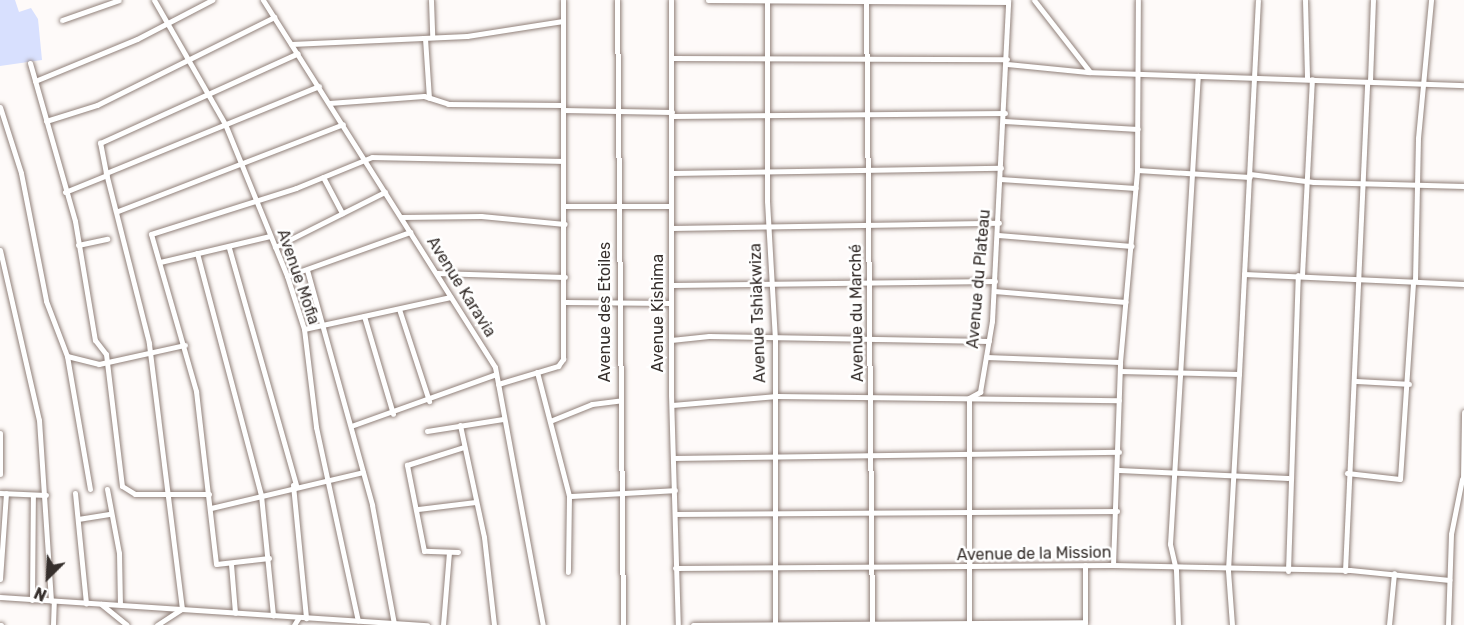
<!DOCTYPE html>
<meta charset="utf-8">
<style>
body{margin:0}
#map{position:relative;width:1464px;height:625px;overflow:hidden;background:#fefaf9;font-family:Rubik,sans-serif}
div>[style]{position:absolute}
.green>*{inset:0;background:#d8e0fe}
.roads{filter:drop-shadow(0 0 2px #908079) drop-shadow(0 0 2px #908079)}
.minor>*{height:5px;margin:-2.5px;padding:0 2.5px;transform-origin:2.5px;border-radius:2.5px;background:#fff}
span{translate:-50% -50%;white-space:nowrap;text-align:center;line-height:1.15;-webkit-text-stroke:5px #fff;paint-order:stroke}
.street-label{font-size:16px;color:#362f2c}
.north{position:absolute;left:18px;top:547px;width:60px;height:60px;-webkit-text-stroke:4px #fff;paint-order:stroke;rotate:204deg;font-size:16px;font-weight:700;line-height:24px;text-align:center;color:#362f2c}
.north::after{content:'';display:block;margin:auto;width:21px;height:27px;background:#362f2c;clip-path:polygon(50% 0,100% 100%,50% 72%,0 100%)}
</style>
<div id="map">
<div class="green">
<div style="clip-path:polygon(0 0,15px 0,19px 12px,31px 8px,38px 19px,42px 60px,0 66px)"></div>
</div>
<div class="roads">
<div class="minor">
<div style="left:154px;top:0;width:143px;rotate:60.2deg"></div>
<div style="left:225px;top:124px;width:164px;rotate:67.8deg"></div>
<div style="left:287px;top:276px;width:56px;rotate:72.2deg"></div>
<div style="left:304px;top:329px;width:99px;rotate:83deg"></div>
<div style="left:316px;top:427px;width:198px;rotate:77.8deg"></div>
<div style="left:263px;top:0;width:434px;rotate:57.7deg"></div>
<div style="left:495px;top:367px;width:262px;rotate:79.5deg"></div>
<div style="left:431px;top:0;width:37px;rotate:88deg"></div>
<div style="left:617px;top:0;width:625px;rotate:89.45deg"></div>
<div style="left:671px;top:0;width:395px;rotate:90deg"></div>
<div style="left:671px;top:395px;width:230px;rotate:88.3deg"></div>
<div style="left:708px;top:0;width:300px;rotate:0.4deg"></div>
<div style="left:767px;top:0;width:201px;rotate:90deg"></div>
<div style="left:767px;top:201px;width:137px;rotate:86.7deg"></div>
<div style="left:775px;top:338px;width:287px;rotate:90deg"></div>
<div style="left:866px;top:0;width:625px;rotate:89.45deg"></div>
<div style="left:1034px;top:0;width:91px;rotate:52.1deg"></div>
<div style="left:1305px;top:0;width:79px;rotate:88.5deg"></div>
<div style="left:62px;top:20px;width:60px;rotate:-19.3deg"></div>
<div style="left:425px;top:38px;width:60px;rotate:86.2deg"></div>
<div style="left:291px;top:44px;width:176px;rotate:-2.6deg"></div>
<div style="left:467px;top:36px;width:97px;rotate:-8.9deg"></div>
<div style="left:672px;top:58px;width:335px;rotate:0.2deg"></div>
<div style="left:30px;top:63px;width:164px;rotate:74.1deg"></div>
<div style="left:75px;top:221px;width:121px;rotate:80.5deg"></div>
<div style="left:95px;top:340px;width:18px;rotate:52deg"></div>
<div style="left:106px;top:354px;width:133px;rotate:83.1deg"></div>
<div style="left:122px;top:486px;width:15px;rotate:32deg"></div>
<div style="left:135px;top:494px;width:74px"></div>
<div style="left:1007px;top:64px;width:81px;rotate:5.6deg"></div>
<div style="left:1088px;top:72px;width:376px;rotate:2deg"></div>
<div style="left:35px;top:81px;width:110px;rotate:-22.4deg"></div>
<div style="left:137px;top:39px;width:85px;rotate:-27.5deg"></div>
<div style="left:1370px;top:81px;width:81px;rotate:-87.9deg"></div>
<div style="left:329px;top:103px;width:95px;rotate:-4.2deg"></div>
<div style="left:424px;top:96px;width:25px;rotate:18deg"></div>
<div style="left:448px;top:104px;width:115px;rotate:0.5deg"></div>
<div style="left:0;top:107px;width:69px;rotate:72.3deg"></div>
<div style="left:21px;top:173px;width:130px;rotate:78.9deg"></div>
<div style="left:46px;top:301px;width:59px;rotate:69.1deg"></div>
<div style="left:67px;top:356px;width:135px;rotate:80.2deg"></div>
<div style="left:563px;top:110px;width:109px;rotate:1.1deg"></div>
<div style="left:672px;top:116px;width:333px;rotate:-0.5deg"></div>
<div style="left:46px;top:121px;width:53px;rotate:-17.4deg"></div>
<div style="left:97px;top:105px;width:198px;rotate:-26.4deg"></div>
<div style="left:1004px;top:121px;width:134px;rotate:3.4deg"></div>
<div style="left:1137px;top:170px;width:113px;rotate:3.5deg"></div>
<div style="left:106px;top:173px;width:31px;rotate:-101deg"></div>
<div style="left:100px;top:143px;width:217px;rotate:-24.4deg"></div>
<div style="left:672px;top:173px;width:329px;rotate:-0.9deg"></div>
<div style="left:1250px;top:174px;width:64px;rotate:7.1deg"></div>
<div style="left:1314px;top:182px;width:150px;rotate:1.5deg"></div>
<div style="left:323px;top:177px;width:41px;rotate:62.2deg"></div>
<div style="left:1000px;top:179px;width:136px;rotate:3.8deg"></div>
<div style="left:65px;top:192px;width:45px;rotate:-22deg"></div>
<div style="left:564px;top:206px;width:107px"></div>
<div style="left:118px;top:211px;width:241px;rotate:-21.1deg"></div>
<div style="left:401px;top:217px;width:80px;rotate:-0.7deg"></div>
<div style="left:481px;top:216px;width:84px;rotate:5.4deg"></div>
<div style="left:671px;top:228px;width:328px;rotate:-0.9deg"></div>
<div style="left:998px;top:235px;width:134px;rotate:4.7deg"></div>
<div style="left:78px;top:245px;width:30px;rotate:-12deg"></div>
<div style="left:275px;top:247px;width:123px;rotate:-26.6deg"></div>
<div style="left:229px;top:248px;width:246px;rotate:74.2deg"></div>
<div style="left:0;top:250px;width:174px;rotate:77.1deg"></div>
<div style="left:39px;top:420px;width:181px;rotate:86.2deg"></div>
<div style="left:197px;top:253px;width:250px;rotate:75.2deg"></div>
<div style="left:261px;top:495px;width:121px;rotate:84.3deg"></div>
<div style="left:160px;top:262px;width:113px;rotate:-13.3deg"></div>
<div style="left:307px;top:270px;width:244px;rotate:74.5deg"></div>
<div style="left:372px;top:505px;width:121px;rotate:79.5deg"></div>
<div style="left:437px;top:273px;width:128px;rotate:1.8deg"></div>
<div style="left:1244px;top:274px;width:220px;rotate:2.6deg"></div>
<div style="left:1302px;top:275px;width:196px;rotate:-87.1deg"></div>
<div style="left:287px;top:276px;width:131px;rotate:-19.7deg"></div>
<div style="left:1415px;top:281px;width:143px;rotate:-88.8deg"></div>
<div style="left:1418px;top:138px;width:139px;rotate:-84.6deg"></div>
<div style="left:672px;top:285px;width:323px;rotate:-0.7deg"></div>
<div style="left:994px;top:291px;width:132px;rotate:4.8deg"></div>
<div style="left:565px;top:302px;width:106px;rotate:0.5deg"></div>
<div style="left:399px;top:309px;width:97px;rotate:71.9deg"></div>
<div style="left:364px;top:316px;width:102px;rotate:73.5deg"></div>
<div style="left:304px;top:329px;width:150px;rotate:-12.3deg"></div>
<div style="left:671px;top:340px;width:38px;rotate:-6deg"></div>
<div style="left:709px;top:336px;width:280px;rotate:1deg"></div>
<div style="left:67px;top:356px;width:33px;rotate:14deg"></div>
<div style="left:99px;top:364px;width:88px;rotate:-12.5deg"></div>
<div style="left:986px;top:357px;width:134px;rotate:2.1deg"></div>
<div style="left:1120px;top:371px;width:119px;rotate:1.4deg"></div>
<div style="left:1239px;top:374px;width:374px;rotate:-87.1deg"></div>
<div style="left:537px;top:372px;width:128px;rotate:75.5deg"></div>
<div style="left:569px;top:496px;width:76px;rotate:90.8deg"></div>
<div style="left:1354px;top:381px;width:55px;rotate:3.1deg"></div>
<div style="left:498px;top:384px;width:63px;rotate:-16.7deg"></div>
<div style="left:558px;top:366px;width:9px;rotate:-54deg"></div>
<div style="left:563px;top:359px;width:359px;rotate:-90deg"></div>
<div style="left:672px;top:405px;width:105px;rotate:-4.9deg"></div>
<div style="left:777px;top:396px;width:342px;rotate:0.7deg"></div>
<div style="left:550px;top:421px;width:45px;rotate:-22deg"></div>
<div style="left:592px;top:404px;width:26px;rotate:-7deg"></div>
<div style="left:460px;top:425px;width:115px;rotate:77.9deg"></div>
<div style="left:484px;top:537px;width:89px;rotate:83.5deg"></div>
<div style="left:351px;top:426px;width:154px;rotate:-19.7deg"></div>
<div style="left:427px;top:431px;width:77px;rotate:-9deg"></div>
<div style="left:0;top:433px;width:41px;rotate:90deg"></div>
<div style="left:675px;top:458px;width:444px;rotate:-0.8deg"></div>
<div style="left:1119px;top:470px;width:169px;rotate:2.7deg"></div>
<div style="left:1347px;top:473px;width:53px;rotate:6.5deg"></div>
<div style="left:1400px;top:479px;width:198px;rotate:-86.2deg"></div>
<div style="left:1463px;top:479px;width:67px;rotate:-89.1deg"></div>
<div style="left:293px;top:485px;width:134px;rotate:84.4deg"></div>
<div style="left:107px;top:489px;width:65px;rotate:79.4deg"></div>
<div style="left:119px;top:553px;width:51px;rotate:88.9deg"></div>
<div style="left:0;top:493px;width:46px;rotate:2.5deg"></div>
<div style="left:75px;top:493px;width:111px;rotate:84.3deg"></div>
<div style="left:569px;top:496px;width:106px;rotate:-3.2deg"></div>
<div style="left:211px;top:508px;width:156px;rotate:-13.3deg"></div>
<div style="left:418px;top:509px;width:58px;rotate:-6.9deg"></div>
<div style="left:675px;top:514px;width:442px;rotate:-0.4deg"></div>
<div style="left:78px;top:519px;width:33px;rotate:-9deg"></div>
<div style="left:458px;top:552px;width:34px;rotate:-178deg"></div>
<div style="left:424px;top:551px;width:88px;rotate:-101.2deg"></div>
<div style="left:407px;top:465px;width:60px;rotate:-17.5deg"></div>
<div style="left:269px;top:558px;width:53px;rotate:173.5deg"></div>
<div style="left:216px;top:564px;width:174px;rotate:-96.6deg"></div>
<div style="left:196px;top:391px;width:163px;rotate:-106deg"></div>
<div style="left:151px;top:234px;width:152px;rotate:-17.6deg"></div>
<div style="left:296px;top:188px;width:82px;rotate:-22.2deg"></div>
<div style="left:372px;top:157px;width:191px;rotate:1.2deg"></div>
<div style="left:231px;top:564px;width:49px;rotate:85.3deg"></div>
<div style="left:1085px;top:565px;width:58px;rotate:90deg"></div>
<div style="left:1113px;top:565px;width:203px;rotate:-88deg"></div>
<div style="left:1120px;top:362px;width:193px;rotate:-84.9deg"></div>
<div style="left:1137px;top:170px;width:170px;rotate:-89.7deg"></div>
<div style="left:675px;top:568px;width:438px;rotate:-0.4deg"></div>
<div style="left:1113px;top:565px;width:237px;rotate:1.2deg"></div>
<div style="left:1350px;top:570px;width:100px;rotate:5.8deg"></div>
<div style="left:1288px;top:571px;width:296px;rotate:-88.1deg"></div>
<div style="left:1345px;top:571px;width:489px;rotate:-87.4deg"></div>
<div style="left:0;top:579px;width:86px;rotate:-86deg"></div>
<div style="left:0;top:597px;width:428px;rotate:3.8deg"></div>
<div style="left:32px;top:600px;width:105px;rotate:-89.5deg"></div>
<div style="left:101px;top:604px;width:33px;rotate:39deg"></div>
<div style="left:0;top:625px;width:1px"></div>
<div style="left:53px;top:625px;width:23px;rotate:-88deg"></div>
<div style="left:157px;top:625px;width:30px;rotate:-33deg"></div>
<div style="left:182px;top:609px;width:268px;rotate:-97.1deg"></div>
<div style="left:149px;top:343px;width:175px;rotate:-104.2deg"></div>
<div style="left:106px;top:173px;width:230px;rotate:-22.2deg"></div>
<div style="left:294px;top:625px;width:9px;rotate:-58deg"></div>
<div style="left:443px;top:625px;width:73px;rotate:-85.3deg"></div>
<div style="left:693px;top:625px;width:392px;rotate:-0.4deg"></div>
<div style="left:969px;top:625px;width:227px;rotate:-90deg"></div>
<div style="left:969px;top:398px;width:13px;rotate:-29deg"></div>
<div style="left:980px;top:392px;width:72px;rotate:-80.4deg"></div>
<div style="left:992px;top:321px;width:321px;rotate:-87.1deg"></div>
<div style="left:1178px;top:625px;width:55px;rotate:-92.1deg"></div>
<div style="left:1176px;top:570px;width:27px;rotate:-103deg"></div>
<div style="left:1170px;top:544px;width:469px;rotate:-86.6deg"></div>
<div style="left:1232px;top:625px;width:55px;rotate:-94.2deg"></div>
<div style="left:1228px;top:570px;width:196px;rotate:-86.8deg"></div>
<div style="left:1389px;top:625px;width:52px;rotate:-84.5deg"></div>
<div style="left:1448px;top:625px;width:91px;rotate:-88.1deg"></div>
<div style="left:1451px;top:534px;width:56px;rotate:-78.7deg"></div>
</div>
</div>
<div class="street-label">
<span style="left:298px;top:277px;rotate:71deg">Avenue Mofia</span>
<span style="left:979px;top:279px;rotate:-85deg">Avenue du Plateau</span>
<span style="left:461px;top:287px;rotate:58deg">Avenue Karavia</span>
<span style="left:605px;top:312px;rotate:-90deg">Avenue des Etoiles</span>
<span style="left:658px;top:313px;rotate:-90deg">Avenue Kishima</span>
<span style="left:758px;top:313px;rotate:-92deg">Avenue Tshiakwiza</span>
<span style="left:857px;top:313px;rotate:-91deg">Avenue du Marché</span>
<span style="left:1034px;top:554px;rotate:-1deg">Avenue de la Mission</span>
</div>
<div class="north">N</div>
</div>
